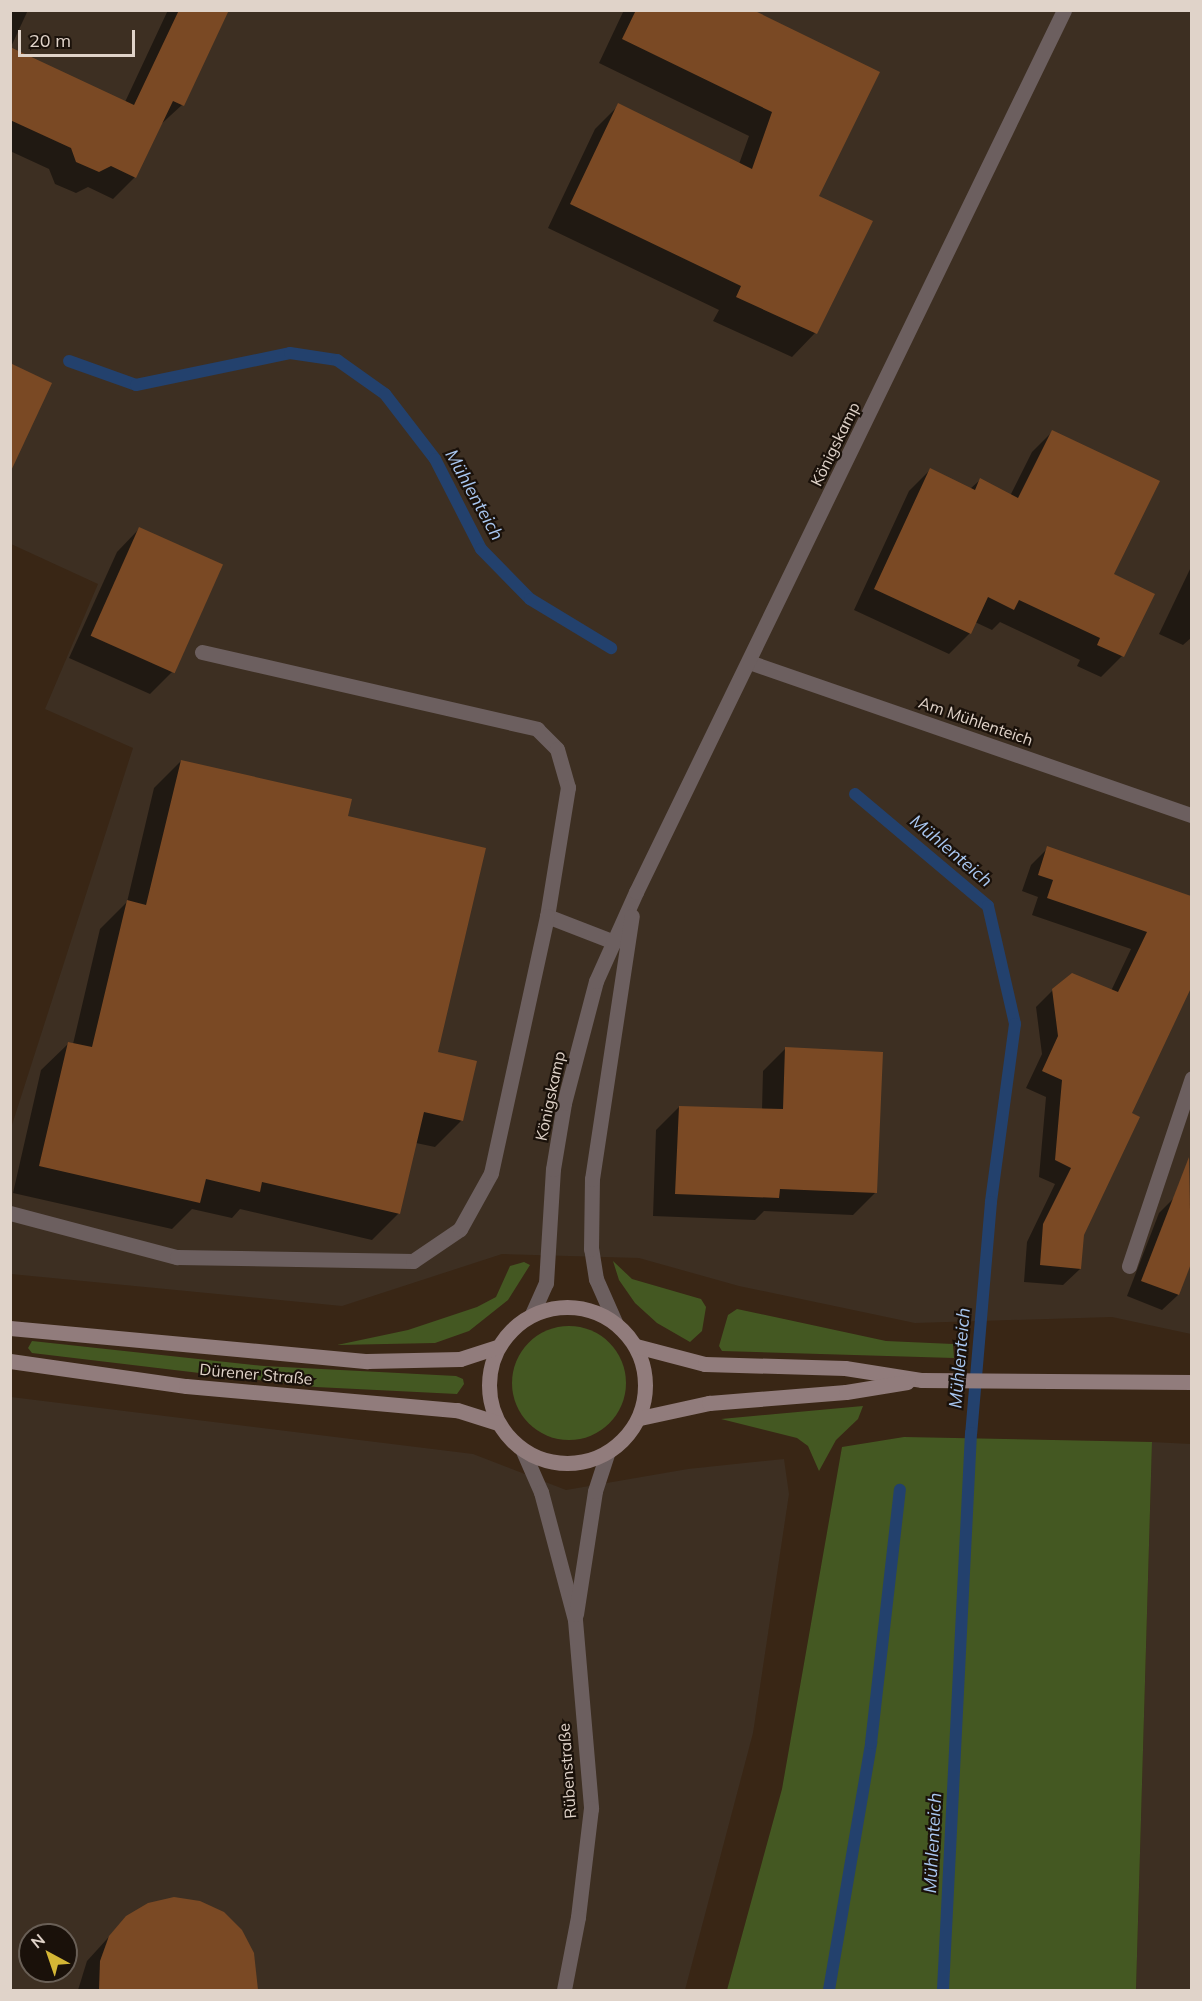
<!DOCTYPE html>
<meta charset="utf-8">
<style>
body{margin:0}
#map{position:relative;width:1202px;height:2001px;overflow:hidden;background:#392615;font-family:Mulish,sans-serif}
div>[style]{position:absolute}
.commercial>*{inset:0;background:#3d2f22}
.green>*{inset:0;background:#445822}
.round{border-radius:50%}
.shadow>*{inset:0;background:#0007}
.stream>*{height:12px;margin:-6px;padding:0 6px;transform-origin:6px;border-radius:6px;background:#23416d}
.building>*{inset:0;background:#7a4924;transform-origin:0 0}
.lane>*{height:15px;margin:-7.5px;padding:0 7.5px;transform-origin:7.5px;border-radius:7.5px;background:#6c5f5f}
.street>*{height:15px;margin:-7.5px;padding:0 7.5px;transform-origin:7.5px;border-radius:7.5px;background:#6c5f5f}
.secondary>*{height:15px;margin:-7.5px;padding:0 7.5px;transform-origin:7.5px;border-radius:7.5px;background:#917c7c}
.secondary>.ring{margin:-7.5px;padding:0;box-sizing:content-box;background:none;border:15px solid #917c7c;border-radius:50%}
span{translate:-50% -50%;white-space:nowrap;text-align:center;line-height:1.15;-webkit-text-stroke:4.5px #1a110a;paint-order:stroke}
.street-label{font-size:16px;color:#e0d3c9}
.water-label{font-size:18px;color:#a9c7f1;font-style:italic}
.frame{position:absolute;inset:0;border:12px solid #e0d3c9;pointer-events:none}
.north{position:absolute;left:18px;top:1923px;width:60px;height:60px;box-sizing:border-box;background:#1a110a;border:2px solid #695f56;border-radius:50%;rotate:320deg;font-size:16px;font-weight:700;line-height:24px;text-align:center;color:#e0d3c9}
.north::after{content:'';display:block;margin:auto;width:21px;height:27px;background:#d4b635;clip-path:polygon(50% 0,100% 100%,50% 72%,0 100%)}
.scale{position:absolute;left:18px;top:30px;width:117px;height:27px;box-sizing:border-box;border:3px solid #e0d3c9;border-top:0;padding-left:8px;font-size:18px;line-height:21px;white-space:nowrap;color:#e0d3c9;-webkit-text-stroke:4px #1a110a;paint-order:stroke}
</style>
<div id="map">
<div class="commercial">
<div style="clip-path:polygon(11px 11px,1191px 11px,1191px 1334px,1112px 1317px,915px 1323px,739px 1286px,639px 1258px,502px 1254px,342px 1306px,11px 1274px,11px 1128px,133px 748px,45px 709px,98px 584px,11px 544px)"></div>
<div style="clip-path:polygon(evenodd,11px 1397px,473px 1454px,566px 1490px,688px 1469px,784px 1459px,789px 1494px,753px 1733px,685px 1990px,11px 1990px,11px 1397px,30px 1935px,66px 1935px,66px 1971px,30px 1971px,30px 1935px)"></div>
<div style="clip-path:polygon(1152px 1442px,1191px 1444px,1192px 1990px,1136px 1990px)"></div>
</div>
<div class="green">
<div style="clip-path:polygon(613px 1261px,632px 1279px,701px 1299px,706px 1307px,702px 1331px,690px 1342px,657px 1323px,635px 1303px,619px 1280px)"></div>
<div style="clip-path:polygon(524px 1262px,530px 1265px,508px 1300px,469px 1331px,435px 1343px,337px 1345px,408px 1330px,477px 1307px,496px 1297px,510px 1266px)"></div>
<div style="clip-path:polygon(737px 1309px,886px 1341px,953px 1344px,954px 1358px,722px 1351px,719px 1346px,728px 1315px)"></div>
<div class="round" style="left:512px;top:1326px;width:114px;height:114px"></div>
<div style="clip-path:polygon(32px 1341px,264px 1366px,456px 1376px,463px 1379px,464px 1384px,457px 1394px,316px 1387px,32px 1353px,28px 1348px)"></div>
<div style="clip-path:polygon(863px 1406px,858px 1419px,836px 1440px,819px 1471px,808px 1446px,797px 1438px,721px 1419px)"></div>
<div style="clip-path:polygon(904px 1437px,1152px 1442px,1136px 1990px,727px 1990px,782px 1789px,842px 1447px)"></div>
</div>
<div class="shadow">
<div style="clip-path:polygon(10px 10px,28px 10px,10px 49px)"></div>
<div style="clip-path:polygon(168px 10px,227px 10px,182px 105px,159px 126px,135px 177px,113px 199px,88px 187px,76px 193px,55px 184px,49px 169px,10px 151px,10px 96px,125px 102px)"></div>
<div style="clip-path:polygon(624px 10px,749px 10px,817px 196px,815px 333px,792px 357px,713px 321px,719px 310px,548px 228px,595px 129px,619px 105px,739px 164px,749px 136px,599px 63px)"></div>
<div style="clip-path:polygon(1053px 431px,1112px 575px,1153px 595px,1122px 656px,1101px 677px,1077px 666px,1080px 660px,1000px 622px,992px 630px,975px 622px,970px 633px,949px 654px,854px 610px,909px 491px,930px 470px,970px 489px,980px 480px,1010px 496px,1032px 452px)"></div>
<div style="clip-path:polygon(139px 529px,221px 566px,172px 672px,150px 694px,69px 658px,117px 552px)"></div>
<div style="clip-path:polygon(1192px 565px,1192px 637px,1183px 645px,1159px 634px)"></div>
<div style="clip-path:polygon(181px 761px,346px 817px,462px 1120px,435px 1147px,416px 1143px,399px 1213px,372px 1240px,240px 1209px,232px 1218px,192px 1209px,172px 1229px,13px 1193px,41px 1070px,69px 1043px,73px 1044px,100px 929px,127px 902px,154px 788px)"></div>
<div style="clip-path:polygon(1048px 848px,1192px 897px,1192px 984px,1130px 1114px,1083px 1235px,1080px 1269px,1063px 1285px,1024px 1282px,1027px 1242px,1055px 1184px,1039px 1177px,1046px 1097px,1026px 1088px,1042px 1054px,1036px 1007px,1053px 990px,1111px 991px,1131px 949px,1032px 915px,1038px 897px,1022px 891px,1031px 865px)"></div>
<div style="clip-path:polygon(786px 1048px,875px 1193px,853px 1215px,764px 1211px,755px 1220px,653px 1216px,656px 1130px,679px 1107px,762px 1110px,763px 1071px)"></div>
<div style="clip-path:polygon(1175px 1197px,1192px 1204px,1192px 1260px,1178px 1295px,1162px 1310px,1127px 1296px,1159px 1213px)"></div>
<div style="clip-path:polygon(127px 1917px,256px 1979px,253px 1990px,78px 1990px,87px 1961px)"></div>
</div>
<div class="stream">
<div style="left:69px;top:361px;width:71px;rotate:19.7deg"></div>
<div style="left:136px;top:385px;width:157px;rotate:-11.7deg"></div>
<div style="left:290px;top:353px;width:48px;rotate:8.5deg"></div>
<div style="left:337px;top:360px;width:59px;rotate:35.3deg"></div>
<div style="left:385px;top:394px;width:82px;rotate:52.4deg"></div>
<div style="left:435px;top:459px;width:101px;rotate:62.9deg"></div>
<div style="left:481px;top:549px;width:70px;rotate:45.6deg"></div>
<div style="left:530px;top:599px;width:95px;rotate:31.2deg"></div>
<div style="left:855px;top:794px;width:174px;rotate:40.1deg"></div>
<div style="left:988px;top:906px;width:121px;rotate:77.1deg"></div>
<div style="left:1015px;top:1024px;width:180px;rotate:97.7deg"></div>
<div style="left:991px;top:1202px;width:232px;rotate:94.9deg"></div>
<div style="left:971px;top:1433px;width:558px;rotate:92.88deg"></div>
<div style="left:829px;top:1990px;width:251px;rotate:-80.3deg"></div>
<div style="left:871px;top:1743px;width:255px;rotate:-83.5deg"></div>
</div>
<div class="building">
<div style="clip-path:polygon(179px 10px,229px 10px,184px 106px,173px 101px,136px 178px,111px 166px,99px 172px,76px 162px,71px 148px,10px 120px,10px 47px,134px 105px)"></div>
<div style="clip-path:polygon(636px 10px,753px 10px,880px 72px,819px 196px,873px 221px,817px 334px,736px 297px,741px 286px,570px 204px,618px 103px,752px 169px,772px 112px,622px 39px)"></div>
<div style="clip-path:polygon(10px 363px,52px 383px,10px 473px)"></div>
<div style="clip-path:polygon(1052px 430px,1160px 481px,1114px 574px,1155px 594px,1124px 657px,1097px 645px,1100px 638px,1019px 600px,1014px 610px,988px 597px,971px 634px,874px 589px,930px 468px,975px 490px,980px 478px,1018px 498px)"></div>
<div style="left:139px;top:527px;width:92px;height:119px;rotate:24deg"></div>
<div style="clip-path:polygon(181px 760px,352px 799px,348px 816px,486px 848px,438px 1052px,477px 1061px,463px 1121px,424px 1112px,400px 1214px,262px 1182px,260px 1192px,206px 1179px,200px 1203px,39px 1166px,68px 1042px,92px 1047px,127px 900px,146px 905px)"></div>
<div style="clip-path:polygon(1047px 846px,1191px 896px,1191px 988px,1132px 1113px,1140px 1117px,1084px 1235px,1081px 1269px,1040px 1265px,1043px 1224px,1071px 1168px,1055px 1160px,1062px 1080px,1042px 1071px,1058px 1036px,1052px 989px,1072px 973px,1118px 992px,1147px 932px,1047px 898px,1053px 880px,1038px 875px)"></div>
<div style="clip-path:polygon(785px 1047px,883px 1052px,877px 1193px,780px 1189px,779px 1198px,675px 1194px,679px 1106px,783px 1109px)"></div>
<div style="clip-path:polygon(1189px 1157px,1191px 1264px,1179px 1295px,1141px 1281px)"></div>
<div style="clip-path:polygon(174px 1897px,200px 1901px,224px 1912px,242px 1930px,254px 1953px,258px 1990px,99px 1990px,100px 1961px,109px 1936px,126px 1916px,148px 1903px)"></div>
</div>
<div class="lane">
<div style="left:202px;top:652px;width:344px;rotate:12.9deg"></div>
<div style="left:537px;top:729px;width:28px;rotate:45deg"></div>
<div style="left:557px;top:749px;width:40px;rotate:74deg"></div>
<div style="left:568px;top:787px;width:131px;rotate:99.2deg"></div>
<div style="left:547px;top:916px;width:72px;rotate:21.2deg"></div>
<div style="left:10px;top:1213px;width:173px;rotate:14.8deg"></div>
<div style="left:177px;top:1257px;width:236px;rotate:1deg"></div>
<div style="left:413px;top:1261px;width:57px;rotate:-34.2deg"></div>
<div style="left:460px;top:1229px;width:64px;rotate:-61deg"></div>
<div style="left:491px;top:1173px;width:263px;rotate:-77.7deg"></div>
<div style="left:1129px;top:1266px;width:198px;rotate:-71.5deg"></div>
</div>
<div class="street">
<div style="left:749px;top:662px;width:469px;rotate:19.1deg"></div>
<div style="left:532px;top:1314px;width:34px;rotate:-66deg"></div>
<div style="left:546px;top:1283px;width:114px;rotate:-86.5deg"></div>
<div style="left:553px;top:1169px;width:67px;rotate:-80.5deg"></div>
<div style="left:564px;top:1103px;width:126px;rotate:-75.3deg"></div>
<div style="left:596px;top:981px;width:98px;rotate:-65.8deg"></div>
<div style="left:636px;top:892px;width:980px;rotate:-64.11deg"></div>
<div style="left:615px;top:1322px;width:47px;rotate:-113.8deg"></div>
<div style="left:596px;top:1279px;width:30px;rotate:-99deg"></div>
<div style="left:591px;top:1249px;width:70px;rotate:-89.2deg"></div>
<div style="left:592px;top:1179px;width:266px;rotate:-81.4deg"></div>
<div style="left:523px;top:1451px;width:45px;rotate:66.3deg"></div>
<div style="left:541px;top:1492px;width:132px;rotate:75.1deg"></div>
<div style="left:575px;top:1620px;width:189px;rotate:85.1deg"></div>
<div style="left:591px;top:1808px;width:110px;rotate:96.8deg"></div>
<div style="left:578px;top:1917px;width:74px;rotate:100.9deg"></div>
<div style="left:576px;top:1614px;width:124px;rotate:-81.2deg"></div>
<div style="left:595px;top:1491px;width:40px;rotate:-72deg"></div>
</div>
<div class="secondary">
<div class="ring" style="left:489px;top:1307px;width:141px;height:141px"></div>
<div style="left:10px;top:1328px;width:359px;rotate:5.3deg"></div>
<div style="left:367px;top:1361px;width:93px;rotate:-1.2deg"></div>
<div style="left:460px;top:1359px;width:40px;rotate:-18deg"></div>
<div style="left:636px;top:1346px;width:71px;rotate:14.6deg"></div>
<div style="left:705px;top:1364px;width:140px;rotate:1.6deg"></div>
<div style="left:845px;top:1368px;width:78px;rotate:8.9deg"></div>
<div style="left:922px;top:1380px;width:270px;rotate:0.4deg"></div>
<div style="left:10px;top:1361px;width:178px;rotate:8.1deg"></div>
<div style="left:186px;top:1386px;width:272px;rotate:5.1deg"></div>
<div style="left:457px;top:1410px;width:43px;rotate:17.6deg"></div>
<div style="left:640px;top:1418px;width:71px;rotate:-12.3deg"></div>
<div style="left:709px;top:1403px;width:137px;rotate:-4.6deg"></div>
<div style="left:846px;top:1392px;width:62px;rotate:-9.3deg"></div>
</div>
<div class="street-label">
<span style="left:835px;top:444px;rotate:-64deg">Königskamp</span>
<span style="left:976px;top:721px;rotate:19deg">Am Mühlenteich</span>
<span style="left:550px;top:1096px;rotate:-78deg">Königskamp</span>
<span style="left:256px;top:1374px;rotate:5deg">Dürener Straße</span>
<span style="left:567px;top:1771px;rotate:-94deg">Rübenstraße</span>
</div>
<div class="water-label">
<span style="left:474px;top:495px;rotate:61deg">Mühlenteich</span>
<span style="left:951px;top:851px;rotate:40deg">Mühlenteich</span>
<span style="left:960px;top:1358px;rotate:-85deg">Mühlenteich</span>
<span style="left:933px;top:1843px;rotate:-87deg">Mühlenteich</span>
</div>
<div class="frame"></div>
<div class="north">N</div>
<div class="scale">20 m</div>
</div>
